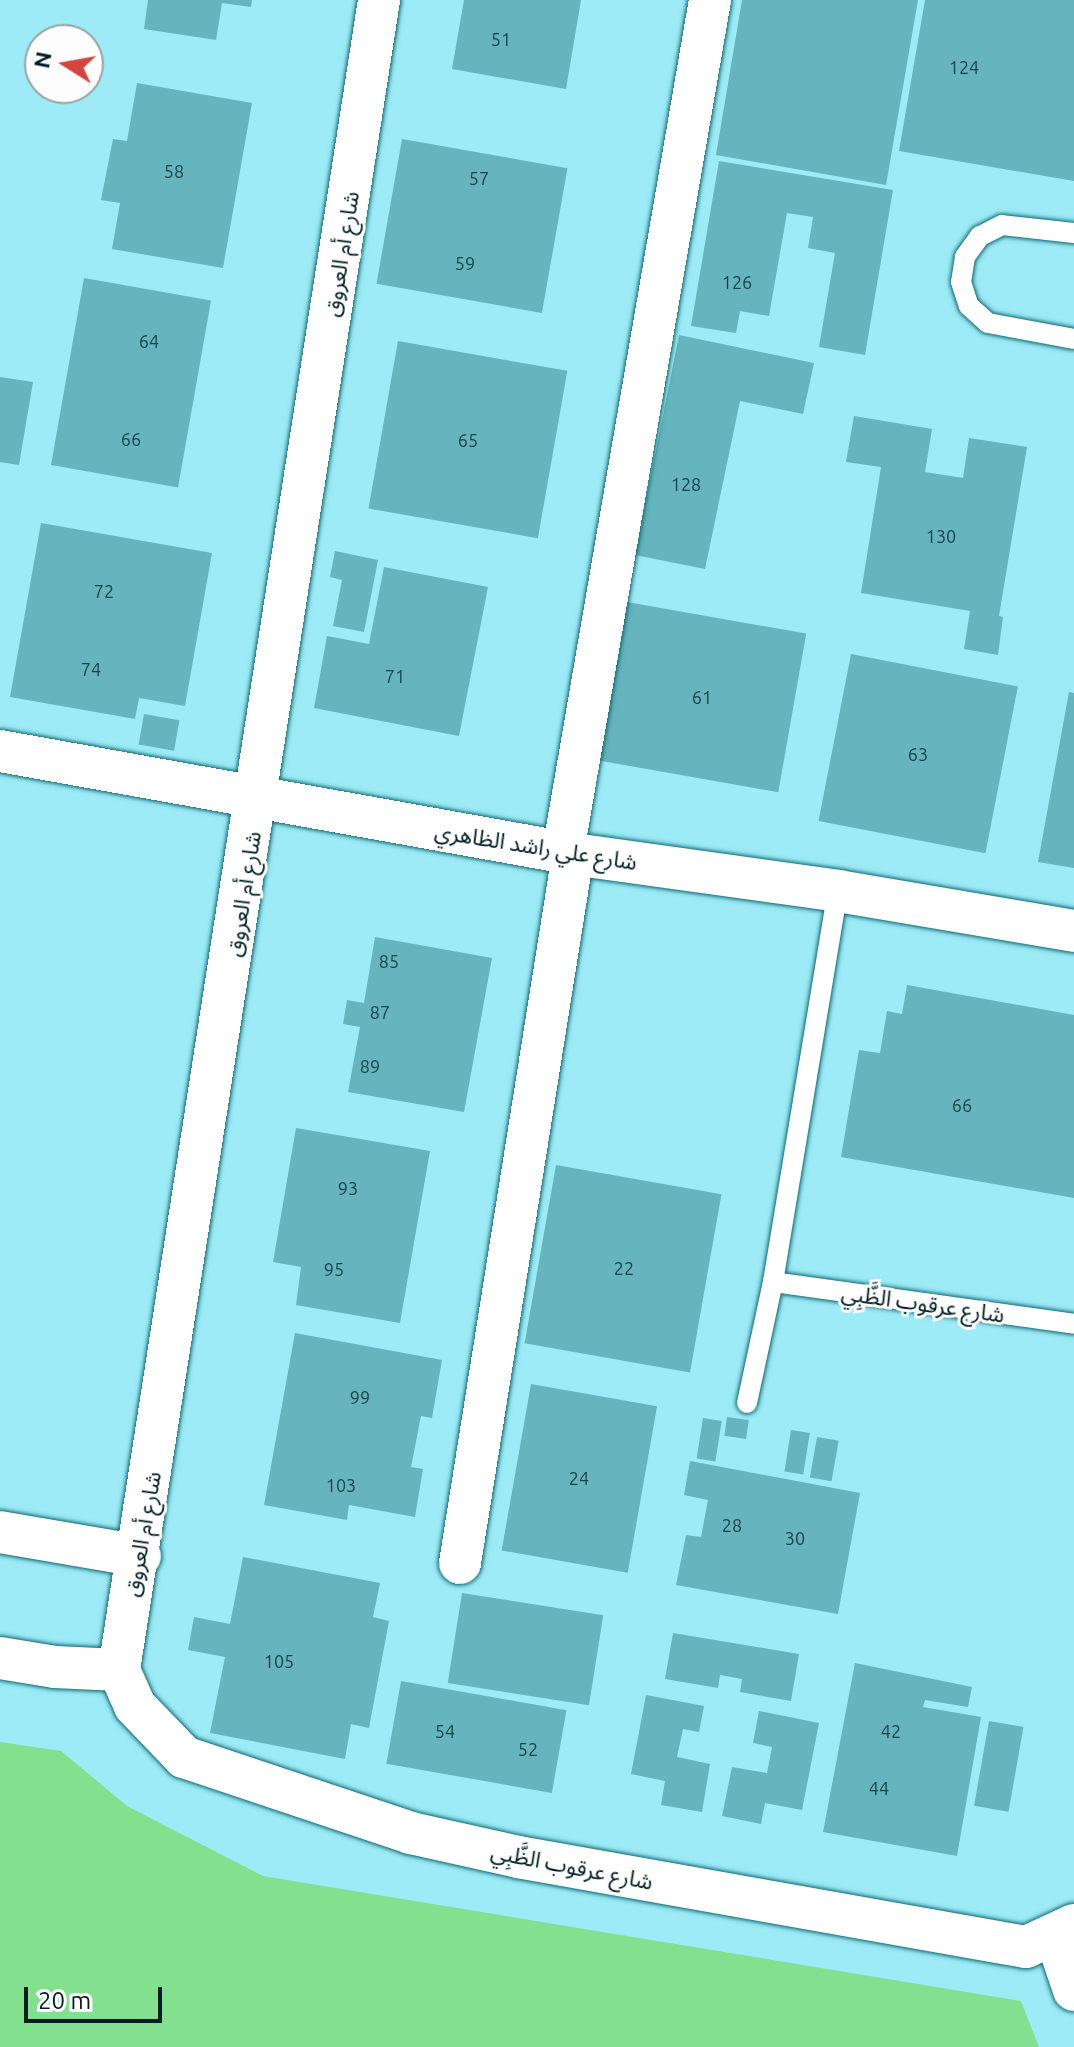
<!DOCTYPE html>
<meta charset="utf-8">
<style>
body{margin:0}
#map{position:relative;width:1074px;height:2047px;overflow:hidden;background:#9cebf6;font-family:Ubuntu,"Noto Sans Arabic",sans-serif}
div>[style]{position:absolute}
.green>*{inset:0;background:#83e08e}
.building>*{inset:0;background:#65b4be;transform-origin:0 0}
.roads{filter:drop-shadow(0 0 2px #0d6973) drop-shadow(0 0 2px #0d6973)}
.lane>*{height:20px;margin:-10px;padding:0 10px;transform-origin:10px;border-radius:10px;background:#fff}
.street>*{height:42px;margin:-21px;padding:0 21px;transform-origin:21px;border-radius:21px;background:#fff}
span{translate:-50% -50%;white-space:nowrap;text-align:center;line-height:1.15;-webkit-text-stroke:6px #fdfdfd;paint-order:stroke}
.number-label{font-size:18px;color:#194449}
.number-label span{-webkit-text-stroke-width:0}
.street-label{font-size:22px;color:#001e22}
.north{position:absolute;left:24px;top:24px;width:80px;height:80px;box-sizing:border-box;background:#fdfdfd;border:2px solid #98a4a5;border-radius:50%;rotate:281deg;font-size:22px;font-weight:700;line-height:32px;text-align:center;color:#001e22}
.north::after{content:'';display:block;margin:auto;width:28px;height:36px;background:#d4453e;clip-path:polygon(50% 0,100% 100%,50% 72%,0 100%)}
.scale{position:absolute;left:24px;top:1987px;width:138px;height:36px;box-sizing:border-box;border:4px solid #001e22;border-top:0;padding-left:10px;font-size:24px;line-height:28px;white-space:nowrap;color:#001e22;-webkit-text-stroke:6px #fdfdfd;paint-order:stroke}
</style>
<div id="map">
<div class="green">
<div style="clip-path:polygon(0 1742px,61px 1751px,127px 1806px,263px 1876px,1021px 2001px,1039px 2047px,0 2047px)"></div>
</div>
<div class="building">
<div style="clip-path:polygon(148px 0,252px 0,251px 7px,222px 3px,216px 40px,144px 29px)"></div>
<div style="clip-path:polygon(464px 0,581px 0,566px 89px,452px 69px)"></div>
<div style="clip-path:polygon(742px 0,918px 0,886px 185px,716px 155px)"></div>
<div style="clip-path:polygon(925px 0,1074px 0,1074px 181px,899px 151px)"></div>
<div style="clip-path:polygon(137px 83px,252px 103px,223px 268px,112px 249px,120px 203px,101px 200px,113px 139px,127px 141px)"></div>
<div style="left:402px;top:139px;width:168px;height:147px;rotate:10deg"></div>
<div style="clip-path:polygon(719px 161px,893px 190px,865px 355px,819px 347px,835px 253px,808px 248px,813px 217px,787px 213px,769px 316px,740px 311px,736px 333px,691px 326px)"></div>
<div style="left:84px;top:278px;width:129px;height:190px;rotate:10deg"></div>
<div style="clip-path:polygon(679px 335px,814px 363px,803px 414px,740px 401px,705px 569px,635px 555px)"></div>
<div style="left:398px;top:341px;width:172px;height:170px;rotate:10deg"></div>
<div style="clip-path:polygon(0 377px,33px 382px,19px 465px,0 462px)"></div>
<div style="clip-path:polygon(854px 416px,932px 429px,925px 472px,963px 478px,969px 438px,1027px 447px,999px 616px,1003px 617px,998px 655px,964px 649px,970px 611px,861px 593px,881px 467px,846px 462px)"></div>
<div style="clip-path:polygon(41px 523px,212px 553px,185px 706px,139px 698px,135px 719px,10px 697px)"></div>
<div style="clip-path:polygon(335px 551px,378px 560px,364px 632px,333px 626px,342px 580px,330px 577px)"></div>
<div style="clip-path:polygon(384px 567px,488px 587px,459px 736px,314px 708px,327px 636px,369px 644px)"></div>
<div style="left:627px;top:602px;width:182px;height:161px;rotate:10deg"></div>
<div style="left:851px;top:654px;width:170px;height:170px;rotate:11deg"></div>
<div style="clip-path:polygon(1069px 692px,1074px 693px,1074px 868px,1038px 862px)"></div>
<div style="left:144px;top:714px;width:36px;height:31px;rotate:10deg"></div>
<div style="clip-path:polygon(375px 937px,492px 958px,464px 1112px,348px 1092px,360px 1027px,343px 1024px,347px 1000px,364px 1003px)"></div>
<div style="clip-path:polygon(907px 985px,1074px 1015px,1074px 1198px,841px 1157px,859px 1050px,880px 1053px,887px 1011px,902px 1014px)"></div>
<div style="clip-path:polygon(296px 1128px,430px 1151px,400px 1323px,296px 1305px,301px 1267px,273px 1262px)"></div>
<div style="left:556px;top:1165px;width:168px;height:181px;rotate:10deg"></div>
<div style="clip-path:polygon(295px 1333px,442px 1360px,432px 1418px,421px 1416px,411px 1467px,423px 1469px,415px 1517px,349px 1505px,347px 1520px,264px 1505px)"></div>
<div style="left:531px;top:1384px;width:128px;height:169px;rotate:10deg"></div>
<div style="left:727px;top:1417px;width:22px;height:19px;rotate:8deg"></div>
<div style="left:703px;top:1418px;width:19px;height:41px;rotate:9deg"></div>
<div style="left:791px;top:1430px;width:19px;height:42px;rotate:9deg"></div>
<div style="left:817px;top:1437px;width:22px;height:41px;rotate:10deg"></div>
<div style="clip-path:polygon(690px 1461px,860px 1493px,838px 1614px,676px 1585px,686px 1535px,701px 1537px,708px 1500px,684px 1495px)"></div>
<div style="clip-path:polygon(243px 1557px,380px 1583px,373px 1617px,389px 1621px,369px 1728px,351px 1724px,345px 1759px,210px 1733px,225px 1657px,188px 1650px,194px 1617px,230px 1624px)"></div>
<div style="left:462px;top:1593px;width:143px;height:91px;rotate:9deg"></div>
<div style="clip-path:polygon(673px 1633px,799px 1654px,791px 1701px,740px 1692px,742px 1679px,720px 1675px,718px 1688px,665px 1679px)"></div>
<div style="clip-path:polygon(855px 1663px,972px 1687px,968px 1707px,925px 1700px,923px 1707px,981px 1717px,957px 1856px,823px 1832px)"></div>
<div style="left:401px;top:1681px;width:168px;height:84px;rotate:10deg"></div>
<div style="clip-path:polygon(646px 1695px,704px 1706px,699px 1732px,683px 1729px,677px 1757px,710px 1764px,702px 1812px,661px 1805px,665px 1781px,631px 1774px)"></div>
<div style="clip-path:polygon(759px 1711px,819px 1723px,802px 1810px,765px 1803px,761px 1824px,722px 1816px,732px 1767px,767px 1773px,772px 1747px,753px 1743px)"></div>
<div style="left:989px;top:1721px;width:35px;height:86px;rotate:10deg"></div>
</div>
<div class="roads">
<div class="lane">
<div style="left:1074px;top:233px;width:72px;rotate:-173.7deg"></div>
<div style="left:1002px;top:225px;width:25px;rotate:153deg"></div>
<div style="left:980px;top:236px;width:26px;rotate:126deg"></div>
<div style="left:965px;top:257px;width:25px;rotate:99deg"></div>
<div style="left:961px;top:282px;width:25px;rotate:72deg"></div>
<div style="left:969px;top:306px;width:25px;rotate:42deg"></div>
<div style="left:988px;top:323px;width:87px;rotate:10.5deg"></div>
<div style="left:773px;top:1282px;width:304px;rotate:7.9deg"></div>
<div style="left:747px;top:1403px;width:124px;rotate:-77.9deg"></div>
<div style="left:773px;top:1282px;width:396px;rotate:-80.6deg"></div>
</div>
<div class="street">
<div style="left:0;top:751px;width:582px;rotate:10.19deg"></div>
<div style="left:573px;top:854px;width:268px;rotate:7.9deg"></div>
<div style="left:838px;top:891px;width:239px;rotate:9.6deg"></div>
<div style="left:563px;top:852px;width:865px;rotate:-80.21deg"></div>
<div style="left:0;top:1532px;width:142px;rotate:9.7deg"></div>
<div style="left:460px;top:1563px;width:718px;rotate:-80.94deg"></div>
<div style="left:0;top:1658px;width:56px;rotate:9.3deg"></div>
<div style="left:55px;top:1667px;width:64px;rotate:2.7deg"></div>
<div style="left:119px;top:1670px;width:1690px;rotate:-81.15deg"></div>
<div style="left:119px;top:1670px;width:39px;rotate:66deg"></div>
<div style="left:135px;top:1706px;width:71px;rotate:46.1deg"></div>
<div style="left:184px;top:1757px;width:239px;rotate:18.5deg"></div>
<div style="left:411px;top:1833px;width:110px;rotate:12.6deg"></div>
<div style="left:518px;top:1857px;width:516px;rotate:10.05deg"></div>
<div style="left:1026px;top:1947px;width:53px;rotate:-24.6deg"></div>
<div style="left:1056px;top:1937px;width:56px;rotate:71.2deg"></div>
</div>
</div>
<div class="number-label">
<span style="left:501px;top:39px">51</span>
<span style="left:964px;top:67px">124</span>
<span style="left:174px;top:171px">58</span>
<span style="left:479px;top:178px">57</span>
<span style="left:465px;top:263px">59</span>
<span style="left:737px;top:282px">126</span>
<span style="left:149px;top:341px">64</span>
<span style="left:131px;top:439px">66</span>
<span style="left:468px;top:440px">65</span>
<span style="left:686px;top:484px">128</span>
<span style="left:941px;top:536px">130</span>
<span style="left:104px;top:591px">72</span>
<span style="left:91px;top:669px">74</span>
<span style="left:395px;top:676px">71</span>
<span style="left:702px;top:697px">61</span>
<span style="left:918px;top:754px">63</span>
<span style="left:389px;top:961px">85</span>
<span style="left:380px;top:1012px">87</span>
<span style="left:370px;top:1066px">89</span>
<span style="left:962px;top:1105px">66</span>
<span style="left:348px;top:1188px">93</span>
<span style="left:624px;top:1268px">22</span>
<span style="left:334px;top:1269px">95</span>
<span style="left:360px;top:1397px">99</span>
<span style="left:579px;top:1478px">24</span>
<span style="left:341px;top:1485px">103</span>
<span style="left:732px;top:1525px">28</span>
<span style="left:795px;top:1538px">30</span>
<span style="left:279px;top:1661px">105</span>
<span style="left:445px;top:1731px">54</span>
<span style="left:891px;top:1731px">42</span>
<span style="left:528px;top:1749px">52</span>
<span style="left:879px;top:1788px">44</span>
</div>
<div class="street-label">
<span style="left:341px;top:254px;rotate:-81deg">شارع أم العروق</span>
<span style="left:536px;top:846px;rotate:9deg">شارع علي راشد الظاهري</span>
<span style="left:243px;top:894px;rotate:-81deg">شارع أم العروق</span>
<span style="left:923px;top:1303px;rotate:8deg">شارع عرقوب الظَّبِي</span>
<span style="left:142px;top:1534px;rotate:-80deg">شارع أم العروق</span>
<span style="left:572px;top:1866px;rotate:11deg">شارع عرقوب الظَّبِي</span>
</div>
<div class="north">N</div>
<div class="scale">20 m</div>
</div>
